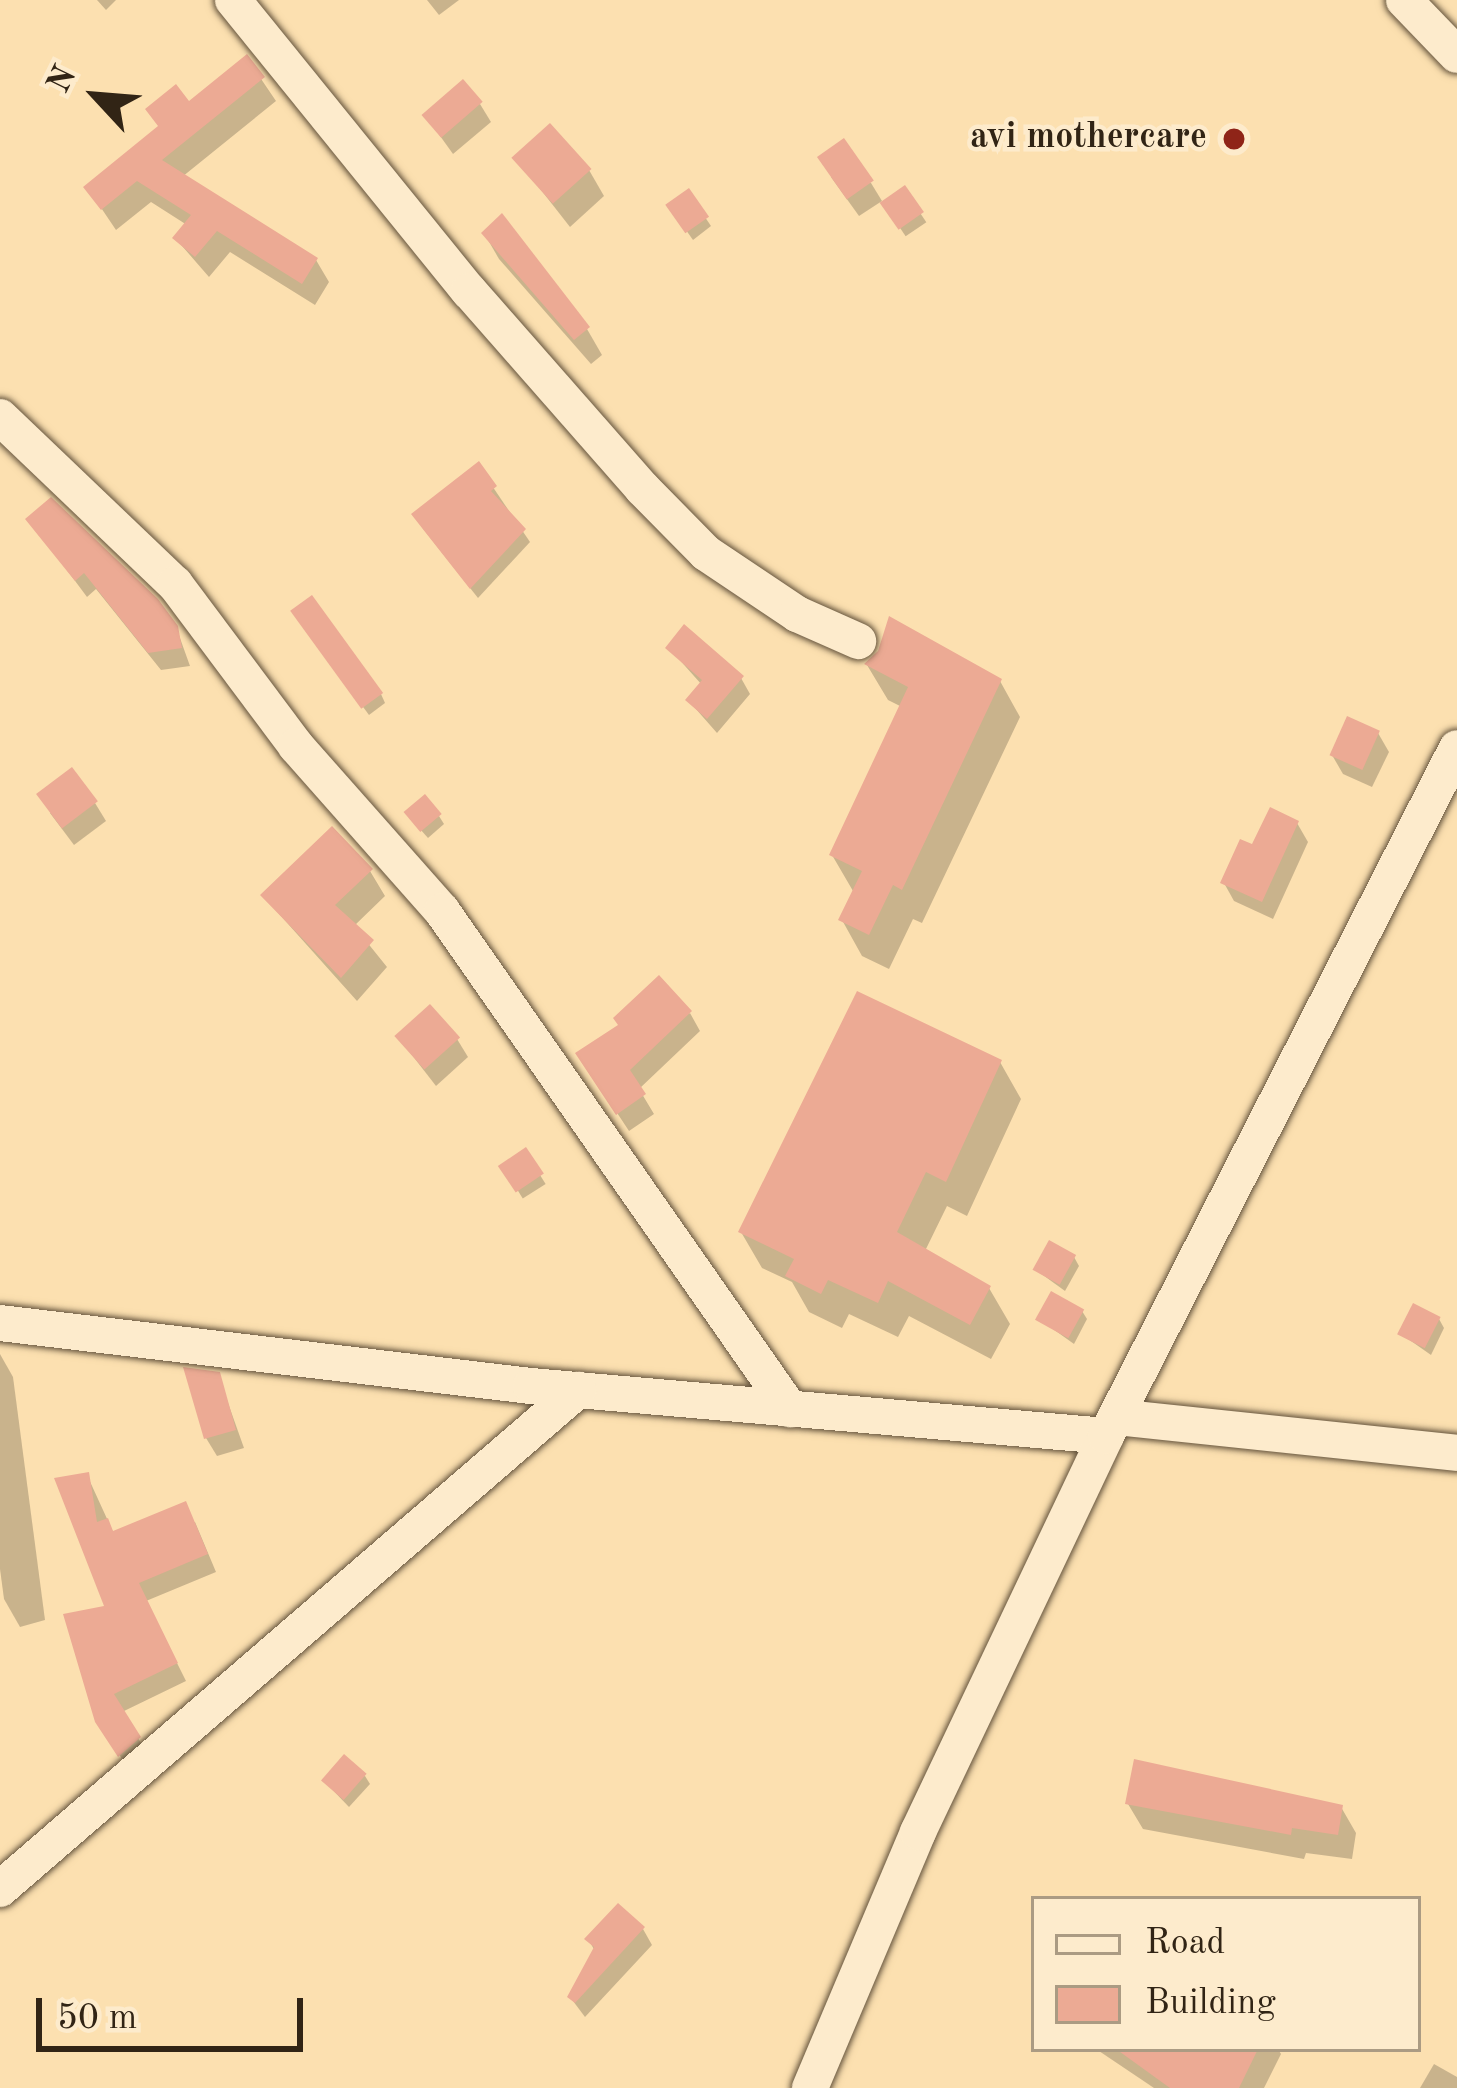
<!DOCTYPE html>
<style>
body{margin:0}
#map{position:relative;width:1457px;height:2088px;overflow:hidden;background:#fce0b0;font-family:"Old Standard TT",serif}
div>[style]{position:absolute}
.shadow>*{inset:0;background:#0003;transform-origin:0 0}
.building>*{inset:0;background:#ecaa94;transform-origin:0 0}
.roads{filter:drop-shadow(0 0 3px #64533c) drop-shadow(0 0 3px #64533c)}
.minor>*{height:36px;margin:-18px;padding:0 18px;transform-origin:18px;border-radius:18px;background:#fdebcc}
.dots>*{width:33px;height:33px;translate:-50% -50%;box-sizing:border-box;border:6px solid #fdebcc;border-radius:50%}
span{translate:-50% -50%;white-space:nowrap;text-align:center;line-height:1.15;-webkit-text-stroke:9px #fdebcc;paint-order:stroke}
.poi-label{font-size:36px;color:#312415;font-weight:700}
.right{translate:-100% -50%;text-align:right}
.legend{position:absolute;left:1031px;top:1896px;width:390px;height:156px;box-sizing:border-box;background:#fdebcc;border:3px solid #ab9b83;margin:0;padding:15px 21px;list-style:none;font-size:36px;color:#312415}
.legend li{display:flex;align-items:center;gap:24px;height:60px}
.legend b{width:60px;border:3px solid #ab9b83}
.north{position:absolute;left:36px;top:36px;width:120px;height:120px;-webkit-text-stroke:9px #fdebcc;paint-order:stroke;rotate:296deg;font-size:33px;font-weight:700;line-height:48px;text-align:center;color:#312415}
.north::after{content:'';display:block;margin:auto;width:42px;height:54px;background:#312415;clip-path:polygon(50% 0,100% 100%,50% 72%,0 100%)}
.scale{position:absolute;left:36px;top:1998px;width:267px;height:54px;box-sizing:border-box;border:6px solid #312415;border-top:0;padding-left:15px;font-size:36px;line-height:42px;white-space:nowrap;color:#312415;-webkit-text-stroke:9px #fdebcc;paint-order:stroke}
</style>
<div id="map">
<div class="shadow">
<div style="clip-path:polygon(97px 0,116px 0,106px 10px)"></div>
<div style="clip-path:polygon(427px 0,459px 0,439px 15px)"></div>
<div style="clip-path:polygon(247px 58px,276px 101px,182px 177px,316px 260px,329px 282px,315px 305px,230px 252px,209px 277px,176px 239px,187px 225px,151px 202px,116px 230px,87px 187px)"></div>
<div style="clip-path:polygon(480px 104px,491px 122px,453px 154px,425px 115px)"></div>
<div style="clip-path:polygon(516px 158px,589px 170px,604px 196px,570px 227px)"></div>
<div style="clip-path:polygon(831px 177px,871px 183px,882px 201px,859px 216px)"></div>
<div style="left:904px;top:189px;width:40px;height:25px;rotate:56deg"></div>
<div style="clip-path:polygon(688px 192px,711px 226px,693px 240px,674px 213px)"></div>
<div style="clip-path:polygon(502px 218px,587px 329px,602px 355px,591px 364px,499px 259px,484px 233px)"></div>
<div style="clip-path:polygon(478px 465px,530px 542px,478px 598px,421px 526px)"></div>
<div style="clip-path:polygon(29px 519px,176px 627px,190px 666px,161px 670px,96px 589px,87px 597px)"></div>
<div style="clip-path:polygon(299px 620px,381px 694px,385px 703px,369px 715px)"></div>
<div style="clip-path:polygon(669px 648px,741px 678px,750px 694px,717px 733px,688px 700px,702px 685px)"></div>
<div style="clip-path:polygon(867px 665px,1000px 681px,1020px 717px,922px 923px,913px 919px,889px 969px,862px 956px,842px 920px,853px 891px,832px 855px,902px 707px,888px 700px)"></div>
<div style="clip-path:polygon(1378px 733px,1389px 752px,1372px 787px,1343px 774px,1332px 755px)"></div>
<div style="clip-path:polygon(95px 803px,106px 821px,74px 845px,50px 813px)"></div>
<div style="clip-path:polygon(439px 816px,444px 824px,428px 838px,412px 820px)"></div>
<div style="clip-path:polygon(1297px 823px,1308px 842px,1273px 919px,1234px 901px,1224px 883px)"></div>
<div style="clip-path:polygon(370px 871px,385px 896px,354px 926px,387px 967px,357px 1001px,263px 896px)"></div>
<div style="clip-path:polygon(690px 1013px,700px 1031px,639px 1089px,654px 1114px,629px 1131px,590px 1072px)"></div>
<div style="clip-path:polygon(398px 1037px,457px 1039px,468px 1057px,436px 1086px)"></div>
<div style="clip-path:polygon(1000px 1062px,1021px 1099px,967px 1216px,947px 1206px,925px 1251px,989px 1288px,1010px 1324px,991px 1359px,909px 1316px,898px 1337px,849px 1314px,842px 1328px,809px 1312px,792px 1282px,762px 1268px,741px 1232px)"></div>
<div style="left:525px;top:1151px;width:39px;height:27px;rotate:58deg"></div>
<div style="clip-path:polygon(1074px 1257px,1079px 1266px,1065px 1291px,1036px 1270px)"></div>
<div style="clip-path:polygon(1082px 1311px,1087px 1319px,1074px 1344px,1039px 1319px)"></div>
<div style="clip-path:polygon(1439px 1319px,1444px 1328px,1431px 1355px,1401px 1334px)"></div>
<div style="clip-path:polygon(0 1354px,13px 1377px,45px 1620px,20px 1627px,4px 1599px,0 1569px)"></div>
<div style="clip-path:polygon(218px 1375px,244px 1448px,217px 1456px,206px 1438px)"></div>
<div style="clip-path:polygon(87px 1475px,114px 1534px,195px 1522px,216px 1572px,146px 1601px,186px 1681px,122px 1712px,149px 1756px,130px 1772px,98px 1720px,108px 1608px)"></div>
<div style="clip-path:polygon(365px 1776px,370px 1784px,349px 1807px,325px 1782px)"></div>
<div style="clip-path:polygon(1128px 1804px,1341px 1807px,1356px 1833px,1352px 1859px,1306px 1853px,1304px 1859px,1143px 1829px)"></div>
<div style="clip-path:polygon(643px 1929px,652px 1945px,585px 2017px,570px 1997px,595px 1951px,588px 1939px)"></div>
<div style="clip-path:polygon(1096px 2049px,1278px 2049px,1281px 2054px,1264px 2088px,1154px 2088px)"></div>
<div style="clip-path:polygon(1434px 2064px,1457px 2077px,1457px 2088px,1420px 2088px)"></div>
</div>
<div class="building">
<div style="clip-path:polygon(247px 54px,265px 77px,162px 160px,318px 258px,302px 284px,217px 231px,195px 257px,172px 238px,191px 215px,137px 181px,101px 210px,83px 187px,158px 126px,145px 109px,176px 84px,189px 101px)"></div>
<div style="left:463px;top:79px;width:30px;height:55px;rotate:49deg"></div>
<div style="left:550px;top:123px;width:62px;height:52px;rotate:48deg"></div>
<div style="left:844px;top:138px;width:52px;height:33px;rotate:55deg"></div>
<div style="left:905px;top:185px;width:33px;height:31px;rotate:55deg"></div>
<div style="left:689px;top:188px;width:35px;height:29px;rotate:55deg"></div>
<div style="clip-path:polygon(502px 213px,590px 327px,574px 340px,481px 233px)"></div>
<div style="clip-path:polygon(479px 461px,497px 486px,491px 491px,526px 529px,470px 589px,411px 514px)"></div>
<div style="clip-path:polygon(51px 497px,158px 599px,178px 626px,182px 648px,148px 653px,84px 573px,75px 581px,25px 519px)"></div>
<div style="left:312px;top:595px;width:121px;height:27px;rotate:54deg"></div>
<div style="clip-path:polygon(889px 616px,1002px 679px,902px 890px,893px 885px,869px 935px,838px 920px,862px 871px,829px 855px,908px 687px,864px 664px,878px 651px)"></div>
<div style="clip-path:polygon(684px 624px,744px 676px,707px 719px,685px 700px,702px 680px,665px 648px)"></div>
<div style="left:1347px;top:716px;width:36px;height:43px;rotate:24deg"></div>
<div style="left:72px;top:767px;width:43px;height:45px;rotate:53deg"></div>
<div style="left:425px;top:794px;width:26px;height:28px;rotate:50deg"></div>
<div style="clip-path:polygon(1270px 807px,1299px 821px,1262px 902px,1220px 883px,1240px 839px,1252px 844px)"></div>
<div style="clip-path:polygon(332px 826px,373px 869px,335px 905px,374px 940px,341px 978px,260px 895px)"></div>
<div style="clip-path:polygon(659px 975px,692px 1011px,630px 1070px,646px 1094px,616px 1115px,575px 1053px,618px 1025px,613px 1018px)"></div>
<div style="clip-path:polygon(857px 991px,1002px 1060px,946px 1182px,926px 1172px,897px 1232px,991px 1286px,970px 1325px,888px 1281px,878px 1303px,828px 1280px,821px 1294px,785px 1276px,794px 1259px,738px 1232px)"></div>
<div style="left:430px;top:1004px;width:45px;height:48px;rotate:48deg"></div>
<div style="left:526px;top:1147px;width:32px;height:34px;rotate:56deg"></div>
<div style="left:1049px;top:1240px;width:31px;height:34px;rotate:29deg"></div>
<div style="left:1051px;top:1291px;width:38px;height:33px;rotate:29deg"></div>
<div style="left:1413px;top:1303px;width:31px;height:35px;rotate:27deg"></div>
<div style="clip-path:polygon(183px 1367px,220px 1372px,236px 1430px,204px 1439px)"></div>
<div style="clip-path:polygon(89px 1472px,97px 1522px,108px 1518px,113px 1531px,186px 1501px,208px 1554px,139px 1583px,178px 1663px,114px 1694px,141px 1737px,118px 1757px,95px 1722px,63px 1614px,104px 1606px,54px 1478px)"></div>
<div style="left:344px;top:1754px;width:30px;height:35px;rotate:41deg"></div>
<div style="clip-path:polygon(1134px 1759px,1343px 1805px,1338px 1835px,1292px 1828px,1291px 1835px,1125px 1804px)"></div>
<div style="clip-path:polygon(618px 1903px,645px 1927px,575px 2003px,567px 1997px,594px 1947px,584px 1939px)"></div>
<div style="clip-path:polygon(1116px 2049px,1258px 2049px,1239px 2088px,1170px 2088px)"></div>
</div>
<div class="roads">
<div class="minor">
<div style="left:233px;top:0;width:375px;rotate:51deg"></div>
<div style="left:469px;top:291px;width:262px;rotate:48.7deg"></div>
<div style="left:642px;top:488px;width:91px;rotate:45.4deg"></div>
<div style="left:706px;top:553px;width:110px;rotate:33.8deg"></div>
<div style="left:797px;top:614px;width:67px;rotate:23.9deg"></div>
<div style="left:1404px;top:0;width:76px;rotate:46.1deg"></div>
<div style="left:0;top:417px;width:242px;rotate:43.7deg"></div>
<div style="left:175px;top:584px;width:202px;rotate:53.2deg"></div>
<div style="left:296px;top:746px;width:220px;rotate:48.5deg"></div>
<div style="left:442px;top:911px;width:608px;rotate:55.05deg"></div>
<div style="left:0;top:1323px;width:535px;rotate:6.77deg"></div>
<div style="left:531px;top:1386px;width:577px;rotate:4.97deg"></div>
<div style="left:1116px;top:1417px;width:343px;rotate:6deg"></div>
<div style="left:0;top:1889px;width:764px;rotate:-40.8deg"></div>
<div style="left:810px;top:2088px;width:278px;rotate:-67.1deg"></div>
<div style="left:918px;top:1832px;width:438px;rotate:-64.6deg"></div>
<div style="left:1106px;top:1436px;width:772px;rotate:-62.97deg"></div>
</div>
</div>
<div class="dots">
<div style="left:1234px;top:139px;background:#8f2418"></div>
</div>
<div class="poi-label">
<span class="right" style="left:1207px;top:139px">avi mothercare</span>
</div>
<ul class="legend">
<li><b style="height:15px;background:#fdebcc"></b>Road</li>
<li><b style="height:33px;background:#ecaa94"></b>Building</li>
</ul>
<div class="north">N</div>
<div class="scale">50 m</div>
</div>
